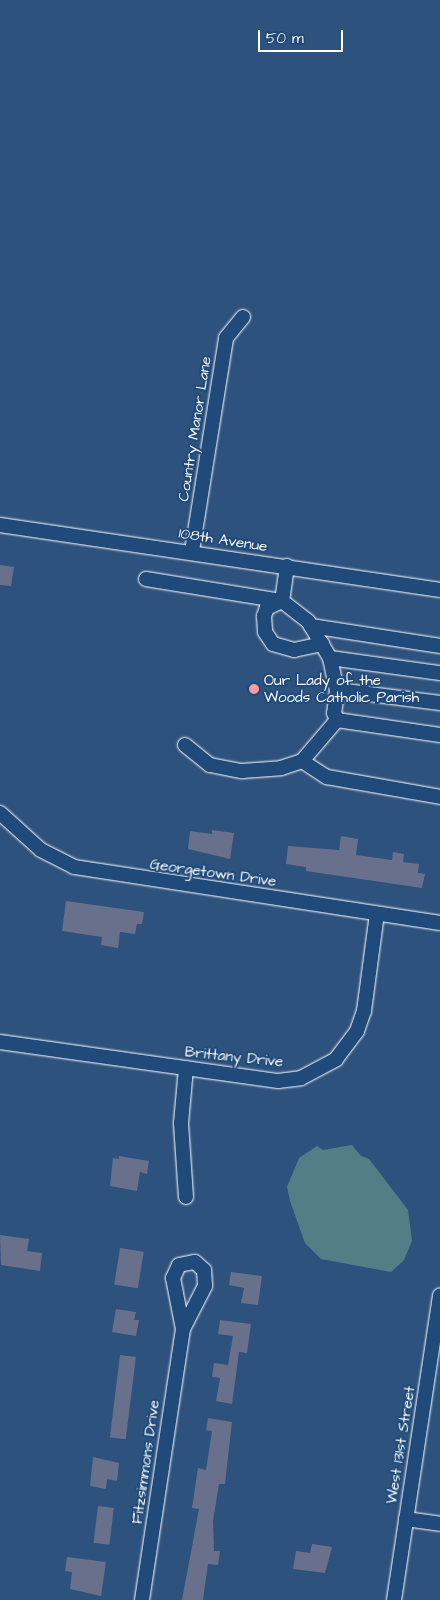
<!DOCTYPE html>
<style>
body{margin:0}
#map{position:relative;width:440px;height:1600px;overflow:hidden;background:#2e527e;font-family:"Architects Daughter",sans-serif}
div>[style]{position:absolute}
.green>*{inset:0;background:#547e86}
.building>*{inset:0;background:#68708c;transform-origin:0 0}
.roads{filter:drop-shadow(0 0 1px #fff) drop-shadow(0 0 1px #fff)}
.minor>*{height:14px;margin:-7px;padding:0 7px;transform-origin:7px;border-radius:7px;background:#1f4a7a}
.dots>*{width:14px;height:14px;translate:-50% -50%;box-sizing:border-box;border:2px solid #1f4a7a;border-radius:50%}
span{translate:-50% -50%;white-space:nowrap;text-align:center;line-height:1.15;-webkit-text-stroke:4px #1f4a7a;paint-order:stroke}
.street-label{font-size:15px;color:#fff}
.poi-label{font-size:15px;color:#fff}
.left{translate:0 -50%;text-align:left}
.scale{position:absolute;left:258px;top:30px;width:85px;height:22px;box-sizing:border-box;border:2px solid #fff;border-top:0;padding-left:6px;font-size:15px;line-height:18px;white-space:nowrap;color:#fff;-webkit-text-stroke:4px #1f4a7a;paint-order:stroke}
</style>
<div id="map">
<div class="green">
<div style="clip-path:polygon(352px 1145px,361px 1156px,369px 1159px,408px 1210px,412px 1241px,404px 1260px,391px 1272px,321px 1259px,305px 1243px,290px 1201px,287px 1187px,299px 1158px,317px 1146px,323px 1150px)"></div>
</div>
<div class="building">
<div style="clip-path:polygon(0 565px,14px 567px,11px 586px,0 585px)"></div>
<div style="clip-path:polygon(212px 830px,234px 833px,230px 859px,188px 849px,190px 831px,212px 834px)"></div>
<div style="clip-path:polygon(341px 836px,358px 839px,356px 855px,392px 860px,393px 852px,404px 854px,403px 862px,419px 864px,418px 873px,425px 874px,422px 888px,306px 871px,306px 867px,286px 864px,288px 846px,339px 850px)"></div>
<div style="clip-path:polygon(66px 901px,144px 912px,142px 924px,137px 924px,135px 934px,120px 932px,118px 948px,101px 945px,102px 937px,62px 931px)"></div>
<div style="clip-path:polygon(119px 1156px,149px 1161px,147px 1174px,140px 1172px,137px 1191px,110px 1186px,113px 1158px,119px 1159px)"></div>
<div style="clip-path:polygon(0 1235px,29px 1239px,27px 1251px,42px 1253px,40px 1271px,1px 1265px)"></div>
<div style="left:120px;top:1248px;width:24px;height:37px;rotate:9deg"></div>
<div style="clip-path:polygon(231px 1272px,262px 1276px,258px 1305px,241px 1303px,244px 1288px,229px 1285px)"></div>
<div style="clip-path:polygon(116px 1309px,136px 1312px,134px 1320px,139px 1320px,136px 1336px,112px 1332px)"></div>
<div style="clip-path:polygon(220px 1320px,251px 1324px,247px 1353px,239px 1352px,232px 1404px,216px 1401px,220px 1378px,212px 1377px,214px 1363px,228px 1365px,233px 1336px,218px 1334px)"></div>
<div style="left:120px;top:1355px;width:16px;height:83px;rotate:7deg"></div>
<div style="clip-path:polygon(208px 1418px,232px 1422px,225px 1484px,219px 1484px,213px 1521px,214px 1551px,220px 1551px,218px 1565px,208px 1564px,203px 1600px,182px 1600px,199px 1509px,192px 1508px,198px 1468px,206px 1470px,212px 1431px,206px 1430px)"></div>
<div style="clip-path:polygon(93px 1457px,119px 1463px,117px 1481px,107px 1479px,106px 1489px,90px 1486px)"></div>
<div style="left:98px;top:1506px;width:16px;height:37px;rotate:7deg"></div>
<div style="clip-path:polygon(312px 1544px,332px 1547px,325px 1573px,293px 1569px,296px 1551px,310px 1553px)"></div>
<div style="clip-path:polygon(67px 1557px,106px 1562px,101px 1596px,70px 1589px,72px 1572px,65px 1571px)"></div>
</div>
<div class="roads">
<div class="minor">
<div style="left:0;top:525px;width:445px;rotate:8.4deg"></div>
<div style="left:192px;top:551px;width:216px;rotate:-80.9deg"></div>
<div style="left:226px;top:338px;width:27px;rotate:-51deg"></div>
<div style="left:287px;top:566px;width:35px;rotate:98deg"></div>
<div style="left:282px;top:601px;width:33px;rotate:38deg"></div>
<div style="left:308px;top:621px;width:43px;rotate:59.3deg"></div>
<div style="left:330px;top:658px;width:33px;rotate:78deg"></div>
<div style="left:337px;top:690px;width:23px;rotate:97deg"></div>
<div style="left:334px;top:713px;width:8px;rotate:67deg"></div>
<div style="left:337px;top:720px;width:104px;rotate:8.3deg"></div>
<div style="left:146px;top:579px;width:138px;rotate:9.2deg"></div>
<div style="left:282px;top:601px;width:17px;rotate:155deg"></div>
<div style="left:267px;top:608px;width:9px;rotate:111deg"></div>
<div style="left:264px;top:616px;width:16px;rotate:86deg"></div>
<div style="left:265px;top:632px;width:14px;rotate:56deg"></div>
<div style="left:273px;top:644px;width:22px;rotate:16deg"></div>
<div style="left:294px;top:650px;width:29px;rotate:-12deg"></div>
<div style="left:311px;top:626px;width:131px;rotate:8.8deg"></div>
<div style="left:330px;top:658px;width:111px;rotate:7.8deg"></div>
<div style="left:337px;top:690px;width:104px;rotate:7.2deg"></div>
<div style="left:185px;top:745px;width:32px;rotate:39deg"></div>
<div style="left:210px;top:765px;width:33px;rotate:11deg"></div>
<div style="left:242px;top:771px;width:39px;rotate:-4deg"></div>
<div style="left:281px;top:768px;width:22px;rotate:-18deg"></div>
<div style="left:302px;top:761px;width:54px;rotate:-49.5deg"></div>
<div style="left:302px;top:761px;width:30px;rotate:33deg"></div>
<div style="left:327px;top:777px;width:115px;rotate:10deg"></div>
<div style="left:0;top:813px;width:55px;rotate:42.1deg"></div>
<div style="left:41px;top:850px;width:37px;rotate:27deg"></div>
<div style="left:74px;top:867px;width:370px;rotate:8.7deg"></div>
<div style="left:0;top:1042px;width:281px;rotate:8deg"></div>
<div style="left:278px;top:1081px;width:23px;rotate:-7deg"></div>
<div style="left:301px;top:1078px;width:40px;rotate:-28deg"></div>
<div style="left:336px;top:1059px;width:35px;rotate:-53deg"></div>
<div style="left:357px;top:1031px;width:21px;rotate:-71deg"></div>
<div style="left:364px;top:1011px;width:98px;rotate:-82.4deg"></div>
<div style="left:186px;top:1197px;width:74px;rotate:-93.9deg"></div>
<div style="left:181px;top:1123px;width:55px;rotate:-84.8deg"></div>
<div style="left:406px;top:1519px;width:34px;rotate:8deg"></div>
<div style="left:142px;top:1600px;width:274px;rotate:-81.4deg"></div>
<div style="left:183px;top:1329px;width:52px;rotate:-101.1deg"></div>
<div style="left:173px;top:1278px;width:14px;rotate:-65deg"></div>
<div style="left:179px;top:1265px;width:16px;rotate:-11deg"></div>
<div style="left:195px;top:1262px;width:12px;rotate:42deg"></div>
<div style="left:204px;top:1270px;width:16px;rotate:86deg"></div>
<div style="left:205px;top:1286px;width:48px;rotate:117.1deg"></div>
<div style="left:394px;top:1600px;width:308px;rotate:-81.4deg"></div>
</div>
</div>
<div class="dots">
<div style="left:254px;top:689px;background:#ff9aa2"></div>
</div>
<div class="street-label">
<span style="left:195px;top:429px;rotate:-81deg">Country Manor Lane</span>
<span style="left:223px;top:540px;rotate:9deg">108th Avenue</span>
<span style="left:213px;top:873px;rotate:8deg">Georgetown Drive</span>
<span style="left:234px;top:1057px;rotate:6deg">Brittany Drive</span>
<span style="left:401px;top:1445px;rotate:-81deg">West 131st Street</span>
<span style="left:146px;top:1462px;rotate:-82deg">Fitzsimmons Drive</span>
</div>
<div class="poi-label">
<span class="left" style="left:264px;top:689px">Our Lady of the<br>Woods Catholic Parish</span>
</div>
<div class="scale">50 m</div>
</div>
